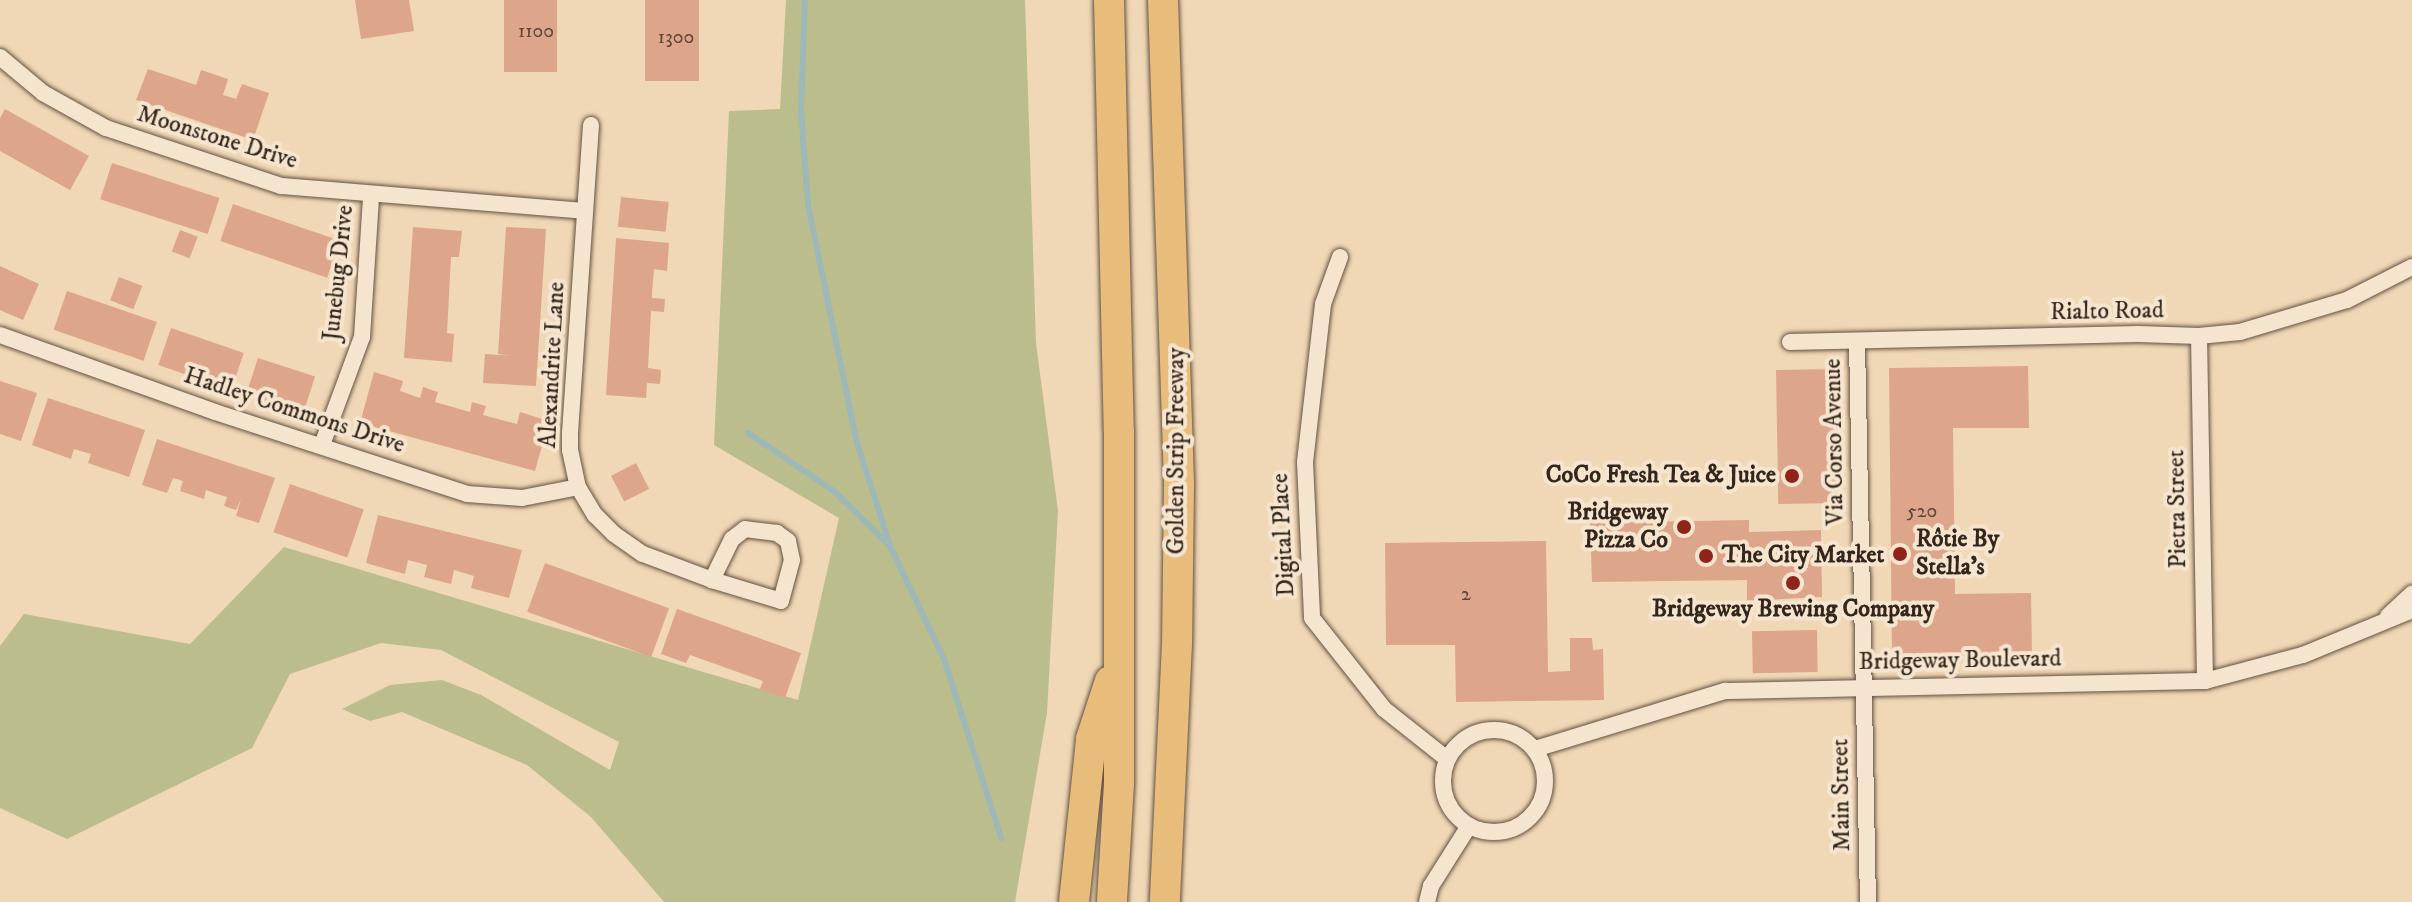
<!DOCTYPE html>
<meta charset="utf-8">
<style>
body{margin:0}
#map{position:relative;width:2412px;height:902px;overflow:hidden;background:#f0d7b5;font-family:"IM FELL DW Pica",serif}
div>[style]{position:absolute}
.green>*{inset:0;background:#bbbe8c}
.stream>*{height:6px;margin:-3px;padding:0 3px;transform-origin:3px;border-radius:3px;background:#9db8b6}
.building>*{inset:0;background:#dda58a;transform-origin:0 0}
.roads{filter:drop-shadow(0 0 2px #635242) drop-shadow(0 0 2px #635242)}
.street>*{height:16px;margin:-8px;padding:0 8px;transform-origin:8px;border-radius:8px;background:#f5e5cf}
.street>.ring{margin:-8px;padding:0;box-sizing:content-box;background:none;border:16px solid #f5e5cf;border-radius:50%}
.highway>*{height:30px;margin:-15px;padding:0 15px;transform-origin:15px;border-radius:15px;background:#e8bc7a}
.dots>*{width:22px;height:22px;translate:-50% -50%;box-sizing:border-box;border:4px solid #f5e5cf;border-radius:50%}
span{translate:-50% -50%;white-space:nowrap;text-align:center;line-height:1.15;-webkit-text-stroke:8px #f5e5cf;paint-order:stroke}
.number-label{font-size:20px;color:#5e4638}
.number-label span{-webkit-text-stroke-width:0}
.street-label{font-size:24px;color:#34261c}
.poi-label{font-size:24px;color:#34261c;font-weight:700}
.right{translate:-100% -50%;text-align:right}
.left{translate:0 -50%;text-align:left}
</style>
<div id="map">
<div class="green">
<div style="clip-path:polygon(786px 0,1025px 0,1036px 343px,1058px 511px,1047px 713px,1015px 902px,664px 902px,591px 817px,527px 765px,402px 712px,370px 721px,342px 709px,390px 685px,442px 680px,481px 695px,610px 770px,619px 742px,441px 650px,381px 643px,290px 674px,252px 748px,67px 839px,0 808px,0 646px,24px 614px,190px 644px,284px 547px,798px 700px,839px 518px,714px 445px,729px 111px,780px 109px)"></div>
</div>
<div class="stream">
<div style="left:805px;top:0;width:111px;rotate:92.1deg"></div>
<div style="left:801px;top:111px;width:94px;rotate:85.7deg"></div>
<div style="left:808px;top:205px;width:243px;rotate:78.4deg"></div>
<div style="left:857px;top:443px;width:110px;rotate:72.1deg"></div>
<div style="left:891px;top:548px;width:123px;rotate:64.5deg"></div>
<div style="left:944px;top:659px;width:188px;rotate:72.3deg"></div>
<div style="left:748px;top:433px;width:104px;rotate:34deg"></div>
<div style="left:834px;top:491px;width:77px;rotate:44.5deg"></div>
</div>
<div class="building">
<div style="clip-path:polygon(355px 0,409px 0,414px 31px,361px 39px)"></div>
<div style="left:504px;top:0;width:53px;height:72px"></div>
<div style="left:645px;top:0;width:54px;height:81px"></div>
<div style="clip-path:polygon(148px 69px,196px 85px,201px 70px,228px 79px,223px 95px,236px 99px,242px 84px,269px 93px,253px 140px,136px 100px)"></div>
<div style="clip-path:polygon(5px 109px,89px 156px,70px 190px,0 151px,0 118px)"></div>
<div style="left:112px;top:163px;width:113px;height:38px;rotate:18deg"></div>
<div style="left:621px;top:197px;width:48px;height:30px;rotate:6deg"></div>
<div style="left:233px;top:204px;width:113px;height:39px;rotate:19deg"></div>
<div style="clip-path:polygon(413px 227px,462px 231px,459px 257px,451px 257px,447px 333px,454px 334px,452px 362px,404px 358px)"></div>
<div style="clip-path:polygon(506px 227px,546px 229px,536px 386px,483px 383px,485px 354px,512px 356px,498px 354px)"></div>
<div style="left:180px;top:230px;width:19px;height:23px;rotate:21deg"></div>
<div style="clip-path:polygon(616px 238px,669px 243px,667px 271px,654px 269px,652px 293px,652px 298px,665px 299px,664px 312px,651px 311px,648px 368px,661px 370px,660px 384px,647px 383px,646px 398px,606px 395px)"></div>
<div style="clip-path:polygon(0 266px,39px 284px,23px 320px,0 310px)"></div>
<div style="left:119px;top:277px;width:25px;height:25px;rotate:21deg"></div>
<div style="left:67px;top:291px;width:95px;height:41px;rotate:19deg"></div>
<div style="left:171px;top:328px;width:77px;height:39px;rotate:19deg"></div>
<div style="left:258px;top:358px;width:60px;height:39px;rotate:18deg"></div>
<div style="clip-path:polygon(2028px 366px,2029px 428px,1953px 428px,1955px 594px,2031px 593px,2032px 655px,1892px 657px,1889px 368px)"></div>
<div style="left:1835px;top:369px;width:134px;height:59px;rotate:89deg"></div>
<div style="clip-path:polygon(374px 372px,403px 381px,400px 391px,420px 398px,423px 387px,438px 392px,435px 402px,470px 412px,472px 402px,486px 406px,483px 415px,517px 424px,520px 412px,549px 421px,535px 471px,360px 423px)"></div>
<div style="clip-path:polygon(0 381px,37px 393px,21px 441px,0 434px)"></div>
<div style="clip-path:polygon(48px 398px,145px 430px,129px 477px,88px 463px,91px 454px,84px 452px,74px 449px,71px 459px,32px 445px)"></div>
<div style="clip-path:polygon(157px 439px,275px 478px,259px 523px,236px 516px,241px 499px,236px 510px,224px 506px,227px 497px,217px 494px,206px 490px,204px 499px,180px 491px,183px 481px,173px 478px,167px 493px,142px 485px)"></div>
<div style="left:636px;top:463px;width:29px;height:28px;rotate:63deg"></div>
<div style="left:290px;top:484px;width:78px;height:51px;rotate:19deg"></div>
<div style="clip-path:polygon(378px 515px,522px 550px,509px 598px,471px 588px,474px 576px,454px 570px,451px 584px,424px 577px,427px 565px,408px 560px,405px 574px,366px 563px)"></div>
<div style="clip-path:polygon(1749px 520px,1749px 532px,1821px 530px,1822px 597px,1747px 601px,1747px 580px,1592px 582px,1590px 523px)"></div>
<div style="clip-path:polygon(1546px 541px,1548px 672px,1570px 671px,1570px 638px,1592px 638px,1593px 650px,1603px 649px,1604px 700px,1456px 702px,1455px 645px,1386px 645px,1385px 543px)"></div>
<div style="left:545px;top:563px;width:132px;height:52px;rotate:20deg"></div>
<div style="clip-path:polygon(677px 609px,801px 653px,785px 698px,760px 689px,763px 681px,690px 655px,686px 663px,661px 654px)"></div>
<div style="left:1817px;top:630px;width:42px;height:65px;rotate:89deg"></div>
</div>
<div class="roads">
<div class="street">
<div style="left:0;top:57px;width:56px;rotate:39.9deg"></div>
<div style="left:43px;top:93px;width:72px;rotate:29.1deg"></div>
<div style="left:106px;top:128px;width:184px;rotate:18.3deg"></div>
<div style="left:281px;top:186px;width:305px;rotate:4.7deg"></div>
<div style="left:591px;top:125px;width:309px;rotate:93.9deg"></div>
<div style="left:570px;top:433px;width:17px;rotate:90deg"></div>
<div style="left:570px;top:450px;width:38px;rotate:78deg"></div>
<div style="left:578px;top:487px;width:33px;rotate:59deg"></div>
<div style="left:595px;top:515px;width:27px;rotate:45deg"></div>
<div style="left:614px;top:534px;width:35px;rotate:35deg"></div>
<div style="left:643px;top:554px;width:74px;rotate:20.6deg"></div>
<div style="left:712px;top:580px;width:72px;rotate:16.9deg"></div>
<div style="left:781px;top:601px;width:42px;rotate:-75deg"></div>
<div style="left:792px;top:560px;width:19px;rotate:-102deg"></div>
<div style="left:788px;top:541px;width:14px;rotate:-144deg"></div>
<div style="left:777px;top:533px;width:32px;rotate:-173deg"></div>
<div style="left:745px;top:529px;width:16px;rotate:142deg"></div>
<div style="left:732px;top:539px;width:46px;rotate:116deg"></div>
<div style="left:1340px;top:257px;width:50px;rotate:109.9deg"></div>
<div style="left:1323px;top:304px;width:159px;rotate:96.5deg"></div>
<div style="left:1305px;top:462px;width:156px;rotate:87.4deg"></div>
<div style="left:1312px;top:618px;width:116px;rotate:51.6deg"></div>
<div style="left:1384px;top:709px;width:80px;rotate:38.4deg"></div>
<div style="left:0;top:335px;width:228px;rotate:19.7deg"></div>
<div style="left:215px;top:412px;width:265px;rotate:18deg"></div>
<div style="left:467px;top:494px;width:55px;rotate:4.2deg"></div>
<div style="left:522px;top:498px;width:57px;rotate:-11.1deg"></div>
<div style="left:2199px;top:336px;width:345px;rotate:89deg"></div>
<div style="left:1857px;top:341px;width:561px;rotate:88.88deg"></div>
<div style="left:1790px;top:342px;width:348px;rotate:-1.3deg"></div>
<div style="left:2138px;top:334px;width:61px;rotate:1.9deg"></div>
<div style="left:2199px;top:336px;width:41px;rotate:-5.6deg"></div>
<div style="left:2240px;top:332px;width:112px;rotate:-16.7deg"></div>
<div style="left:2347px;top:300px;width:73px;rotate:-26.9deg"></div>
<div style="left:322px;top:445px;width:115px;rotate:-69.7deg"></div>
<div style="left:362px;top:337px;width:141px;rotate:-86.3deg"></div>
<div style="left:2388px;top:616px;width:33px;rotate:-43deg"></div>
<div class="ring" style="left:1443px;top:730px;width:86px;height:86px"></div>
<div style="left:1535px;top:749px;width:199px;rotate:-17deg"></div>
<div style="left:1725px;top:691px;width:480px;rotate:-1.2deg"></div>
<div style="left:2205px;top:681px;width:101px;rotate:-14.9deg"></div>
<div style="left:2303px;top:655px;width:118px;rotate:-22.4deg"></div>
<div style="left:1427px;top:902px;width:16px;rotate:-76deg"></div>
<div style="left:1431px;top:886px;width:71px;rotate:-57.7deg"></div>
</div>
<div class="highway">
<div style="left:1109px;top:0;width:431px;rotate:88.7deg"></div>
<div style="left:1119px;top:431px;width:352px;rotate:90deg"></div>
<div style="left:1119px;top:783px;width:119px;rotate:93.4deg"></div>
<div style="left:1163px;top:0;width:485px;rotate:88.1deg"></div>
<div style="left:1179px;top:485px;width:158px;rotate:90.7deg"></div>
<div style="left:1177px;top:643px;width:259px;rotate:92.7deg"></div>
<div style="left:1074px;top:902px;width:164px;rotate:-84deg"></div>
<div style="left:1091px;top:739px;width:61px;rotate:-71.9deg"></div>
</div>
</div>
<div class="dots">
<div style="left:1792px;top:476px;background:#8f2418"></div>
<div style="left:1684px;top:527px;background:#8f2418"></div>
<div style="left:1900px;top:554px;background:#8f2418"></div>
<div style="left:1706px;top:556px;background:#8f2418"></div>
<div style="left:1793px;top:583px;background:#8f2418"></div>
</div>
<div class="number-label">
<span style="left:536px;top:31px">1100</span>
<span style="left:676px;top:37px">1300</span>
<span style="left:1922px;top:511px">520</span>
<span style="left:1466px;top:594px">2</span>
</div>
<div class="street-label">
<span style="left:217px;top:138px;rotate:17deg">Moonstone Drive</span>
<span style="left:339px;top:273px;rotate:-84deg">Junebug Drive</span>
<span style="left:2107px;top:312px;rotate:-1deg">Rialto Road</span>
<span style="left:553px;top:365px;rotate:-87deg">Alexandrite Lane</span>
<span style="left:294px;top:411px;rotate:18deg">Hadley Commons Drive</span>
<span style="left:1835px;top:442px;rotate:-91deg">Via Corso Avenue</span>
<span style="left:1177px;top:451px;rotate:-90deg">Golden Strip Freeway</span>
<span style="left:2178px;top:509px;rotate:-91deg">Pietra Street</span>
<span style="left:1284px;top:535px;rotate:-93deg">Digital Place</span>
<span style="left:1960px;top:661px;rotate:-1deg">Bridgeway Boulevard</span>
<span style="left:1842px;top:795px;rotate:-91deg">Main Street</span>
</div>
<div class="poi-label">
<span class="right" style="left:1776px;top:476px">CoCo Fresh Tea &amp; Juice</span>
<span class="right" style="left:1668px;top:527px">Bridgeway<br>Pizza Co</span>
<span class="left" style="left:1916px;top:554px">Rôtie By<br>Stella's</span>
<span class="left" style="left:1722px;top:556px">The City Market</span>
<span style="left:1793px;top:610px">Bridgeway Brewing Company</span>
</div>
</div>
